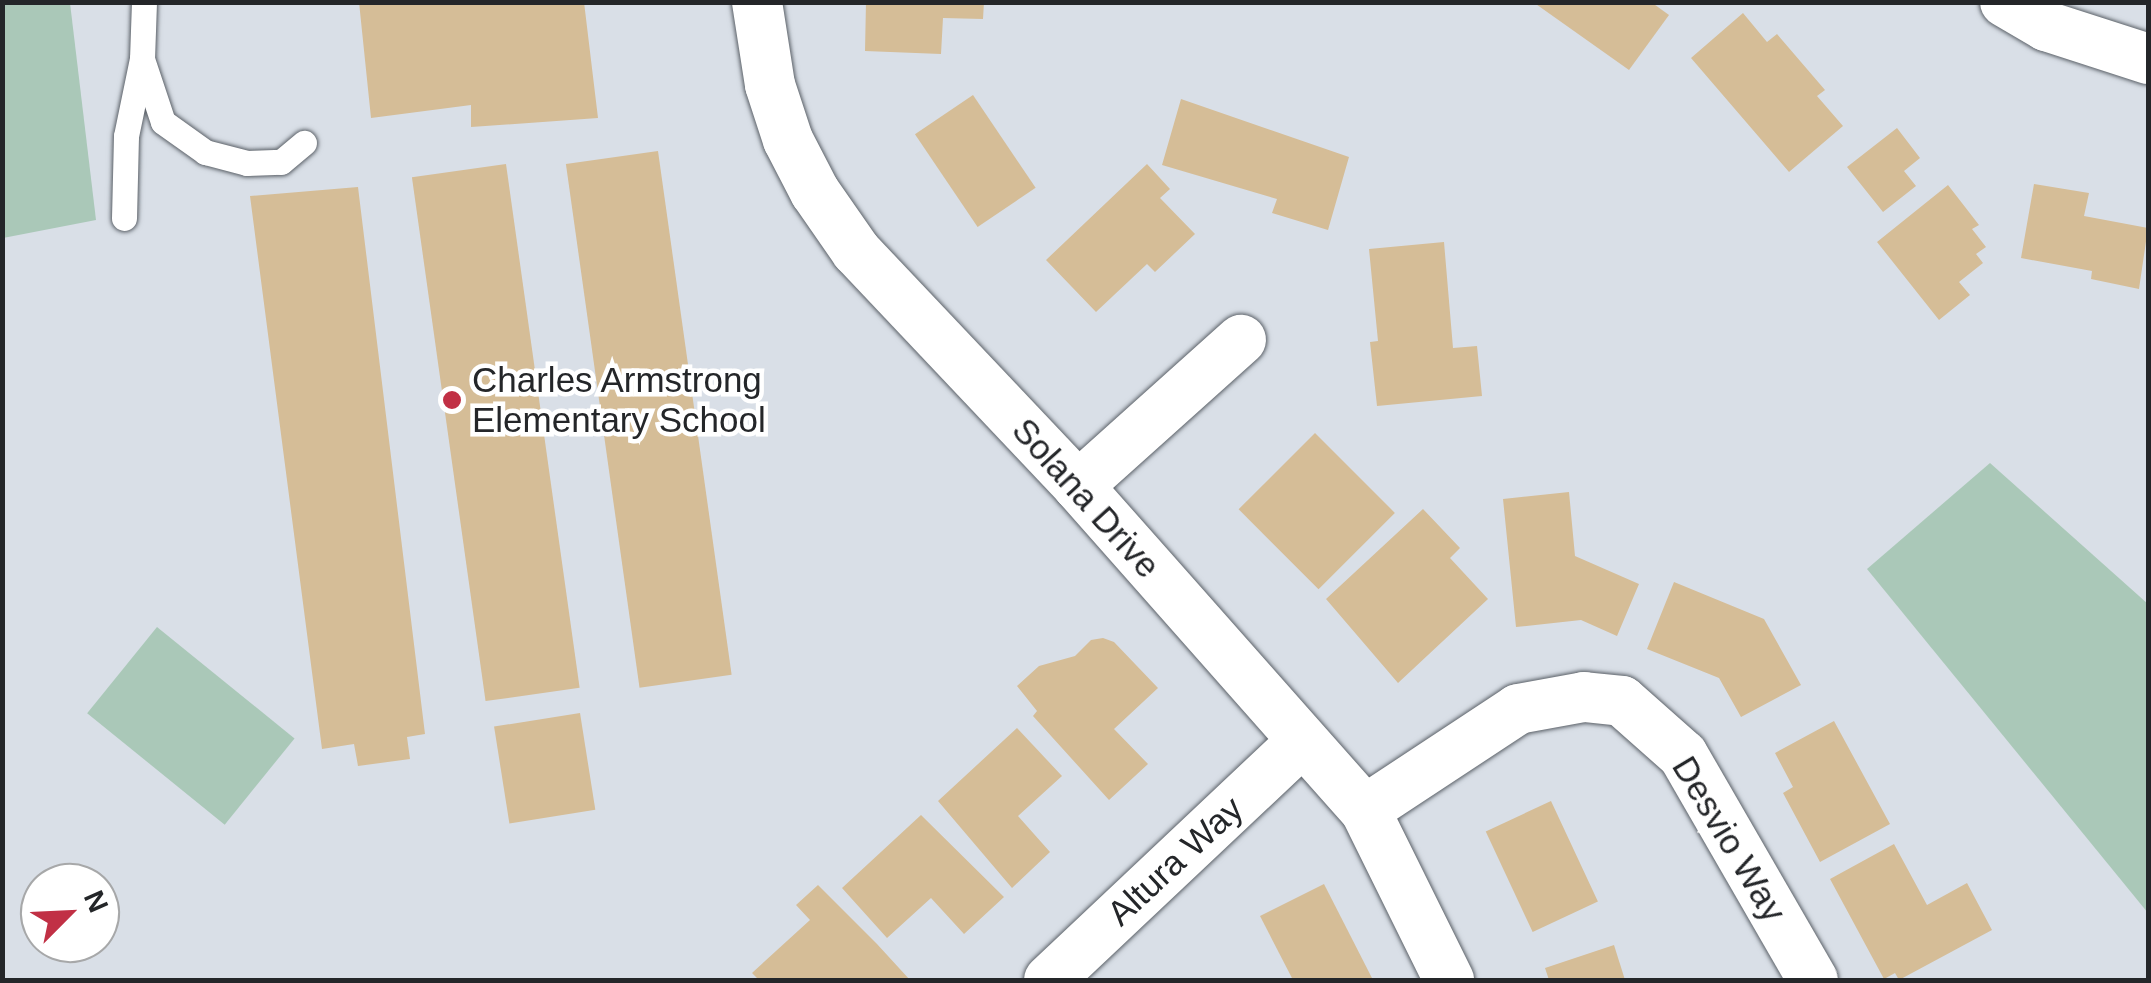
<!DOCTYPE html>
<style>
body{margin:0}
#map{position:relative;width:2151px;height:983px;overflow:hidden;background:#d9dfe7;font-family:Helvetica,sans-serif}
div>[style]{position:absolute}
.green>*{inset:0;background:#aac8b8;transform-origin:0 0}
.building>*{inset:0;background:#d5bd97;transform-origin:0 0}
.roads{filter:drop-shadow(0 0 2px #5b6168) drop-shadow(0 0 2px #5b6168)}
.lane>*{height:25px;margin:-12.5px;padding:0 12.5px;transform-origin:12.5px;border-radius:12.5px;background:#fff}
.street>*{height:50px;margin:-25px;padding:0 25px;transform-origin:25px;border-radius:25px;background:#fff}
.dots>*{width:28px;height:28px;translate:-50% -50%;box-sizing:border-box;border:5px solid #fff;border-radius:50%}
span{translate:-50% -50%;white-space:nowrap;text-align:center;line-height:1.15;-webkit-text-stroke:9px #fff;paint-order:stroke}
.poi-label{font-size:35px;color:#242629}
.left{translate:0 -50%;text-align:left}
.street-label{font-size:35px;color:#242629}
.frame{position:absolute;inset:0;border:5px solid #242629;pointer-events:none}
.north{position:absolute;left:20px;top:863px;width:100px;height:100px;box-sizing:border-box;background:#fff;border:2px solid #a7a8a9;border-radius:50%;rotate:66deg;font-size:28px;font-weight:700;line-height:40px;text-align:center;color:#242629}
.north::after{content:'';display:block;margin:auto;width:35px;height:45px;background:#c13045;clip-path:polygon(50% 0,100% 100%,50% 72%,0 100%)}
</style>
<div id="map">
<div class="green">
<div style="clip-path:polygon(3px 2px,70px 3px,96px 220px,3px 238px)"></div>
<div style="clip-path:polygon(1990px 463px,2148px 604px,2148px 913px,1867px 569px)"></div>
<div style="left:157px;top:627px;width:177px;height:111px;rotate:39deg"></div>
</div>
<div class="building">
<div style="clip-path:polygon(359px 2px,584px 2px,598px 118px,471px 127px,471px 105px,371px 118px)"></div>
<div style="clip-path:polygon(866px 2px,984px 2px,983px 19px,943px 18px,941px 54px,865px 51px)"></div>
<div style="clip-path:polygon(1533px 2px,1651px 2px,1669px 15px,1629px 70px)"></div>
<div style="clip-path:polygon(1743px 13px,1767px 42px,1777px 34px,1825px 90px,1817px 96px,1843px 126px,1789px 172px,1691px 58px)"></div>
<div style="left:973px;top:95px;width:112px;height:70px;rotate:56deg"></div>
<div style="clip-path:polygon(1181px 99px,1349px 157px,1328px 230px,1272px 213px,1277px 199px,1162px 165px)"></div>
<div style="clip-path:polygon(1897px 128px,1920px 158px,1904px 171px,1916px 186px,1883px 212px,1847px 167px)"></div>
<div style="left:658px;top:151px;width:529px;height:93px;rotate:82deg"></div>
<div style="left:506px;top:164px;width:529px;height:95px;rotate:82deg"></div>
<div style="clip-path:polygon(1147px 164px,1170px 189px,1160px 198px,1195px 234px,1155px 272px,1147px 264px,1096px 312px,1046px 260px)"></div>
<div style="clip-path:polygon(2034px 184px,2089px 193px,2084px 216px,2148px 228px,2139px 289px,2091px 279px,2092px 271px,2021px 258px)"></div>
<div style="clip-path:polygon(1948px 185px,1979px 225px,1972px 229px,1986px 247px,1976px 254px,1983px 263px,1959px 282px,1970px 295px,1939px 320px,1877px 242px)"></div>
<div style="clip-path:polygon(358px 187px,425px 734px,407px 737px,410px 759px,358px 766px,354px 744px,322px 749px,250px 196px)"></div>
<div style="clip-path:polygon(1444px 242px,1453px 348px,1477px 346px,1482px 396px,1377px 406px,1370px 342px,1378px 341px,1369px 249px)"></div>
<div style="left:1315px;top:433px;width:113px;height:108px;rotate:45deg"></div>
<div style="clip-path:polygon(1569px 492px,1575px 556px,1639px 584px,1617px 636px,1581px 620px,1516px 627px,1503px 499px)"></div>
<div style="clip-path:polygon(1423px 509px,1460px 548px,1450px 558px,1488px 599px,1398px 683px,1326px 599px)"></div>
<div style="clip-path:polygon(1674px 582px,1764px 619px,1801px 685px,1741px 717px,1719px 678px,1647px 649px)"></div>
<div style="clip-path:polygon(1103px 638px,1114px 642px,1158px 688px,1114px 729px,1148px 764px,1109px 800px,1033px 716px,1037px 711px,1017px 686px,1039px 666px,1075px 656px,1091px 640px)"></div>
<div style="left:580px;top:713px;width:98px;height:87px;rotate:81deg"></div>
<div style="clip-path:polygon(1834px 721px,1890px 824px,1820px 862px,1783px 793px,1793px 787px,1775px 753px)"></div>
<div style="clip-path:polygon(1017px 728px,1062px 776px,1018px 816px,1050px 852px,1012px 888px,938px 801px)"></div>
<div style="left:1551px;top:801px;width:111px;height:72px;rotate:65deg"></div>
<div style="clip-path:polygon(921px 815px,1004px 897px,964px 934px,931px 898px,887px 938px,842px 888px)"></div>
<div style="clip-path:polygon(1894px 844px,1927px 905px,1967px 883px,1992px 930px,1899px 980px,1895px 973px,1884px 979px,1830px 879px)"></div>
<div style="clip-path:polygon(1324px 884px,1373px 980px,1293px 980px,1260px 916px)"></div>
<div style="clip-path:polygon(818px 885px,877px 944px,910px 980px,759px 980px,752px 973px,810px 920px,796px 905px)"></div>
<div style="clip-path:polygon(1614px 945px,1625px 980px,1549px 980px,1545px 968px)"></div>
</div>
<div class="roads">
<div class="lane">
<div style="left:144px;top:2px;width:57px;rotate:92deg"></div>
<div style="left:142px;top:59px;width:66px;rotate:71.6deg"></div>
<div style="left:163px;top:122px;width:52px;rotate:35.5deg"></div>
<div style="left:205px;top:152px;width:43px;rotate:14.7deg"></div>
<div style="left:247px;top:163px;width:34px;rotate:-2deg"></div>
<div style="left:281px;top:162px;width:30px;rotate:-40deg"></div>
<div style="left:124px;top:218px;width:82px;rotate:-88.6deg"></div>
<div style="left:126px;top:136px;width:79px;rotate:-78.3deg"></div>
</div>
<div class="street">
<div style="left:757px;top:2px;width:84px;rotate:81.1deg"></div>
<div style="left:770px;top:85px;width:58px;rotate:71.9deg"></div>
<div style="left:788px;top:140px;width:59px;rotate:62.6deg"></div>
<div style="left:815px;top:192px;width:72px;rotate:55.2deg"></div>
<div style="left:856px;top:251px;width:323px;rotate:46.6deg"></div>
<div style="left:1078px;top:486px;width:433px;rotate:48.5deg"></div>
<div style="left:1365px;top:810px;width:190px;rotate:63.7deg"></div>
<div style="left:2005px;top:2px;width:48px;rotate:30.3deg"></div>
<div style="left:2046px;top:26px;width:107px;rotate:17.9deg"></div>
<div style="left:1078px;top:486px;width:219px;rotate:-41.9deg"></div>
<div style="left:1365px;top:810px;width:183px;rotate:-33.4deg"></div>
<div style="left:1518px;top:709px;width:67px;rotate:-10.3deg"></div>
<div style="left:1584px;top:697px;width:38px;rotate:6deg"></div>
<div style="left:1622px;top:701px;width:81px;rotate:41.5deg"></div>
<div style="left:1683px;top:755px;width:260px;rotate:60deg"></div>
<div style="left:1049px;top:980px;width:347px;rotate:-43.3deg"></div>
</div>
</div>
<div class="dots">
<div style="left:452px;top:400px;background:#c13045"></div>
</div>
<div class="poi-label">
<span class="left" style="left:472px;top:400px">Charles Armstrong<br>Elementary School</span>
</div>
<div class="street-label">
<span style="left:1086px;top:498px;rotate:48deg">Solana Drive</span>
<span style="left:1729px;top:839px;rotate:59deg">Desvio Way</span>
<span style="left:1175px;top:861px;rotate:-43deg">Altura Way</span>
</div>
<div class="frame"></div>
<div class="north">N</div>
</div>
